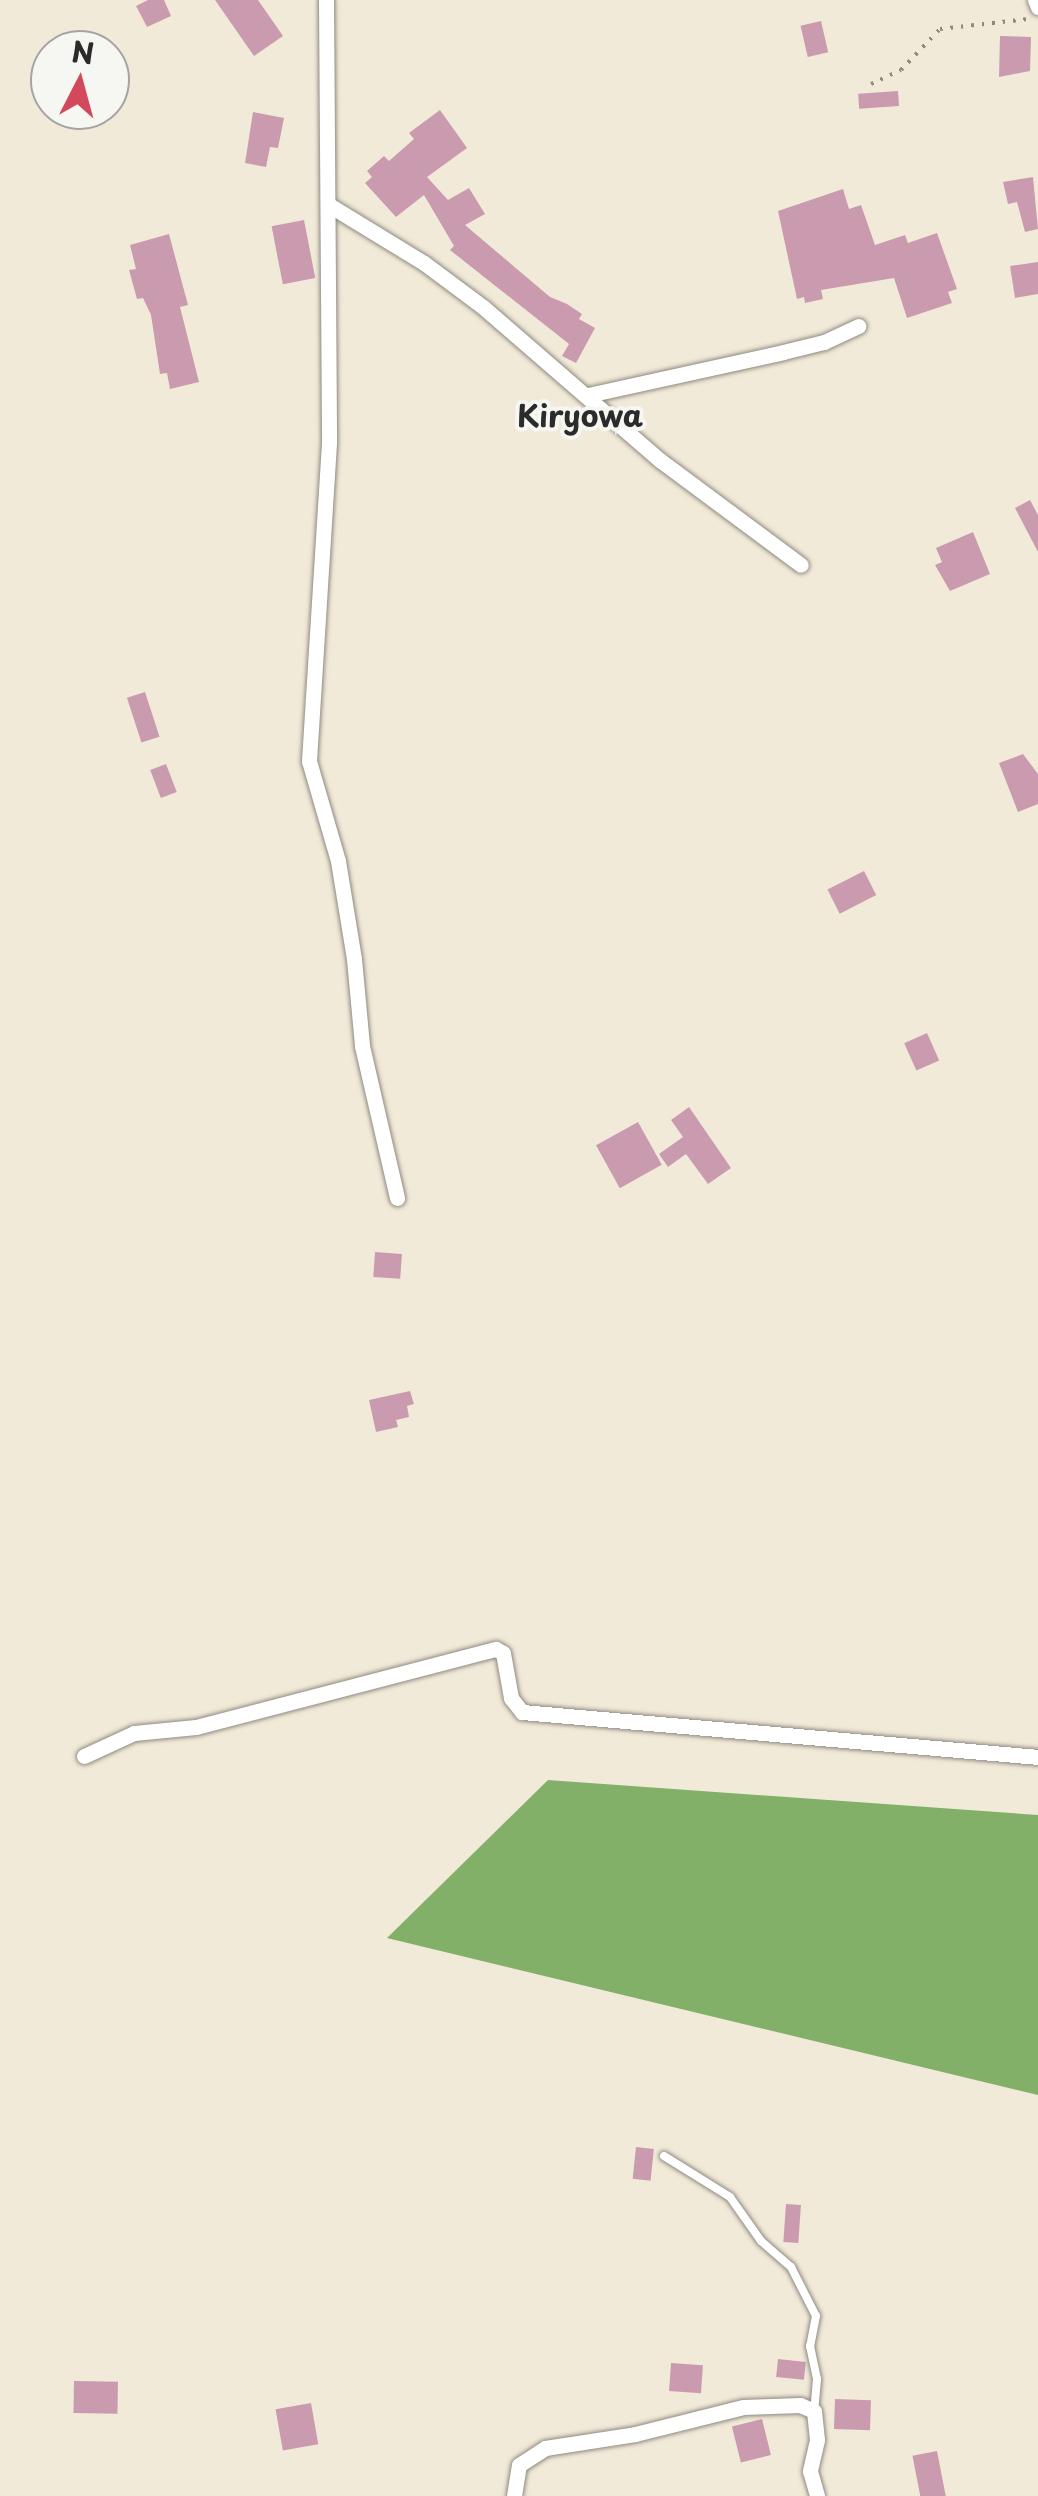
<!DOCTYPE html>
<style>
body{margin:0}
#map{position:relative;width:1038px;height:2496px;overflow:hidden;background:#f2ead8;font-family:"Playpen Sans",sans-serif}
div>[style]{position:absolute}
.forest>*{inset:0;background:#82b069}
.building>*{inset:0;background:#ca9baf;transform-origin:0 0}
.path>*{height:4px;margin-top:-2px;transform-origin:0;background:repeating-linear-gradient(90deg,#8e8a82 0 2.5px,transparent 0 10.5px)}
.roads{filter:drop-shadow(0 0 2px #8e8a82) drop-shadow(0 0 2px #8e8a82)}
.lane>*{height:8px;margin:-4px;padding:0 4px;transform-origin:4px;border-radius:4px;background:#fff}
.street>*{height:15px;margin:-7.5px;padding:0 7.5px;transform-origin:7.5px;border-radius:7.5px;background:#fff}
span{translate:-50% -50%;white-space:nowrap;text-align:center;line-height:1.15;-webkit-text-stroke:8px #f6f6f2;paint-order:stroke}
.quarter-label{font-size:30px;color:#2b2b2b;font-weight:700}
.north{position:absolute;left:30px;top:30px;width:100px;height:100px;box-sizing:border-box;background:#f6f6f2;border:2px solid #a5a5a2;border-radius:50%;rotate:6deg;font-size:28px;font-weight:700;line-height:40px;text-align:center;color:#2b2b2b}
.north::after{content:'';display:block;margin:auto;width:35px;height:45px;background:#d1495b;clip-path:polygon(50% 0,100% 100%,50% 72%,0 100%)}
</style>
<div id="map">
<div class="forest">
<div style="clip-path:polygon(548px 1780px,1038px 1815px,1038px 2095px,387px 1938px)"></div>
</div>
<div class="building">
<div style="clip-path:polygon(148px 0,164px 0,171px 16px,147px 27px,136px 6px)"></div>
<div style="clip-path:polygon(215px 0,258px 0,283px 36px,254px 56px)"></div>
<div style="left:821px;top:21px;width:32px;height:21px;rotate:77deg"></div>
<div style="clip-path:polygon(1000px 36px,1031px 37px,1030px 71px,999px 77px)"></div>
<div style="left:898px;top:91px;width:15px;height:40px;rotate:86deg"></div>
<div style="clip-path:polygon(440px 110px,467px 148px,427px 177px,448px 200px,469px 188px,485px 214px,465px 225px,550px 297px,567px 304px,582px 314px,579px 319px,595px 328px,576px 363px,562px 356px,569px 344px,450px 250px,454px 246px,424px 195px,396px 217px,365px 183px,372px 177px,367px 171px,384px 156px,389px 161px,414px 139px,409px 133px)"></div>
<div style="clip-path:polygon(253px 112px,284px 118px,278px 148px,270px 147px,266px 167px,245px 163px)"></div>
<div style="clip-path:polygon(1033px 177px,1038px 229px,1025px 232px,1017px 202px,1008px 204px,1003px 182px)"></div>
<div style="clip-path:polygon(843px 189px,849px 209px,861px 205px,875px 245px,905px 235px,908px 243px,937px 233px,957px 289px,948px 292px,952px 303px,907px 318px,894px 278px,821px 290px,823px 299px,805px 303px,804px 297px,797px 299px,778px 211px)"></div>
<div style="left:304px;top:220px;width:59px;height:33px;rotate:79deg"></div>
<div style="clip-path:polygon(169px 234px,188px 305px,180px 307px,199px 382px,170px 389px,167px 373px,160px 374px,151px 315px,143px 298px,137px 299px,129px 270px,136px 269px,130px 245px)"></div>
<div style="clip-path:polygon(1038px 262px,1038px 294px,1015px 298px,1010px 266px)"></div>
<div style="clip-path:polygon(1030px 500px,1038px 515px,1038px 552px,1015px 508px)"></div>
<div style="clip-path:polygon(973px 532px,990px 574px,950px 591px,935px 565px,942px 562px,936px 548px)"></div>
<div style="left:145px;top:692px;width:47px;height:19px;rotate:72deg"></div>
<div style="clip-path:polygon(1023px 754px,1038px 774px,1038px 804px,1018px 812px,999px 763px)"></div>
<div style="left:166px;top:764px;width:30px;height:17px;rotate:69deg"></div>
<div style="left:864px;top:871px;width:27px;height:41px;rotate:63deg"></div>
<div style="left:927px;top:1033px;width:30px;height:25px;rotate:66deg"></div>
<div style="clip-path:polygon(689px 1107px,731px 1168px,708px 1184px,686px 1154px,668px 1167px,659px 1154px,683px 1137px,671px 1120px)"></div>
<div style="left:638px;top:1122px;width:49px;height:48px;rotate:61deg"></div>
<div style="left:375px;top:1252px;width:27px;height:25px;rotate:4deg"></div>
<div style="clip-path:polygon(410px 1391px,414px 1404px,407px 1406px,409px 1417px,396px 1420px,398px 1427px,376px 1432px,369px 1400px)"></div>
<div style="left:636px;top:2147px;width:18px;height:32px;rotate:6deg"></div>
<div style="left:786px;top:2204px;width:15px;height:38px;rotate:4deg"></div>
<div style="left:778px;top:2359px;width:28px;height:18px;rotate:6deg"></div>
<div style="left:671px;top:2363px;width:32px;height:28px;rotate:4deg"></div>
<div style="left:74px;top:2381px;width:44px;height:32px;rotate:1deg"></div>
<div style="left:835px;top:2399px;width:36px;height:30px;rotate:2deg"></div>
<div style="left:311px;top:2403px;width:42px;height:36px;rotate:80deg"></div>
<div style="left:762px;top:2419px;width:37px;height:31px;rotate:76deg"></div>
<div style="left:937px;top:2451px;width:46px;height:25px;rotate:79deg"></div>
</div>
<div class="path">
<div style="left:871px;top:84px;width:33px;rotate:-25deg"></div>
<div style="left:901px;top:70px;width:57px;rotate:-46.4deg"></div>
<div style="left:940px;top:29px;width:89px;rotate:-6.5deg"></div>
</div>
<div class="roads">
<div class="lane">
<div style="left:664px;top:2156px;width:78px;rotate:31.8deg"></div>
<div style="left:730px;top:2197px;width:54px;rotate:54.8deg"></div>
<div style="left:761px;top:2241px;width:40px;rotate:41deg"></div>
<div style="left:791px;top:2267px;width:55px;rotate:63deg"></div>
<div style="left:816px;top:2316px;width:31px;rotate:101deg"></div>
<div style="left:810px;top:2346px;width:34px;rotate:78deg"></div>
<div style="left:817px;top:2379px;width:32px;rotate:95deg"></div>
</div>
<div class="street">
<div style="left:326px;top:0;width:443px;rotate:89.6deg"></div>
<div style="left:329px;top:443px;width:319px;rotate:93.6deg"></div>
<div style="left:309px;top:761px;width:104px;rotate:73.8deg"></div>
<div style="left:338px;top:861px;width:99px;rotate:80.7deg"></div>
<div style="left:354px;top:959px;width:87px;rotate:84.7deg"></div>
<div style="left:362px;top:1046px;width:156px;rotate:77deg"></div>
<div style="left:1035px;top:0;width:8px;rotate:67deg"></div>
<div style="left:329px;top:205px;width:111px;rotate:31.4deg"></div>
<div style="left:424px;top:263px;width:74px;rotate:36.7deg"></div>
<div style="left:483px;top:307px;width:235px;rotate:40.9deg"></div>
<div style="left:661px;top:461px;width:174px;rotate:36.6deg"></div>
<div style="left:588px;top:395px;width:200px;rotate:-12.4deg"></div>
<div style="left:783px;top:352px;width:42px;rotate:-13.7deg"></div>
<div style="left:824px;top:342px;width:38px;rotate:-25deg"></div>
<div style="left:84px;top:1756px;width:55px;rotate:-24.7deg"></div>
<div style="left:134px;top:1733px;width:62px;rotate:-5.5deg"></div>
<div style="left:196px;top:1727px;width:310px;rotate:-14.6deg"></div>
<div style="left:496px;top:1649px;width:8px;rotate:30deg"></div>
<div style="left:503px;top:1653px;width:46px;rotate:79.9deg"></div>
<div style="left:511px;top:1698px;width:18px;rotate:52deg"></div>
<div style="left:522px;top:1712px;width:518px;rotate:4.98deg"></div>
<div style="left:514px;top:2496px;width:31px;rotate:-81deg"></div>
<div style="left:519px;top:2465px;width:31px;rotate:-33deg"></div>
<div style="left:545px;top:2448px;width:91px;rotate:-8.8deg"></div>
<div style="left:635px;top:2434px;width:111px;rotate:-14deg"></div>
<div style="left:743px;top:2407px;width:57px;rotate:-2deg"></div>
<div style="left:800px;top:2405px;width:15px;rotate:23deg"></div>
<div style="left:814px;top:2411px;width:29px;rotate:84deg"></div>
<div style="left:817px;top:2440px;width:32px;rotate:103deg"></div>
<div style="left:810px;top:2471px;width:26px;rotate:74deg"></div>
</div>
</div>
<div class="quarter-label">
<span style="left:580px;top:415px">Kiryowa</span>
</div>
<div class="north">N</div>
</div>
